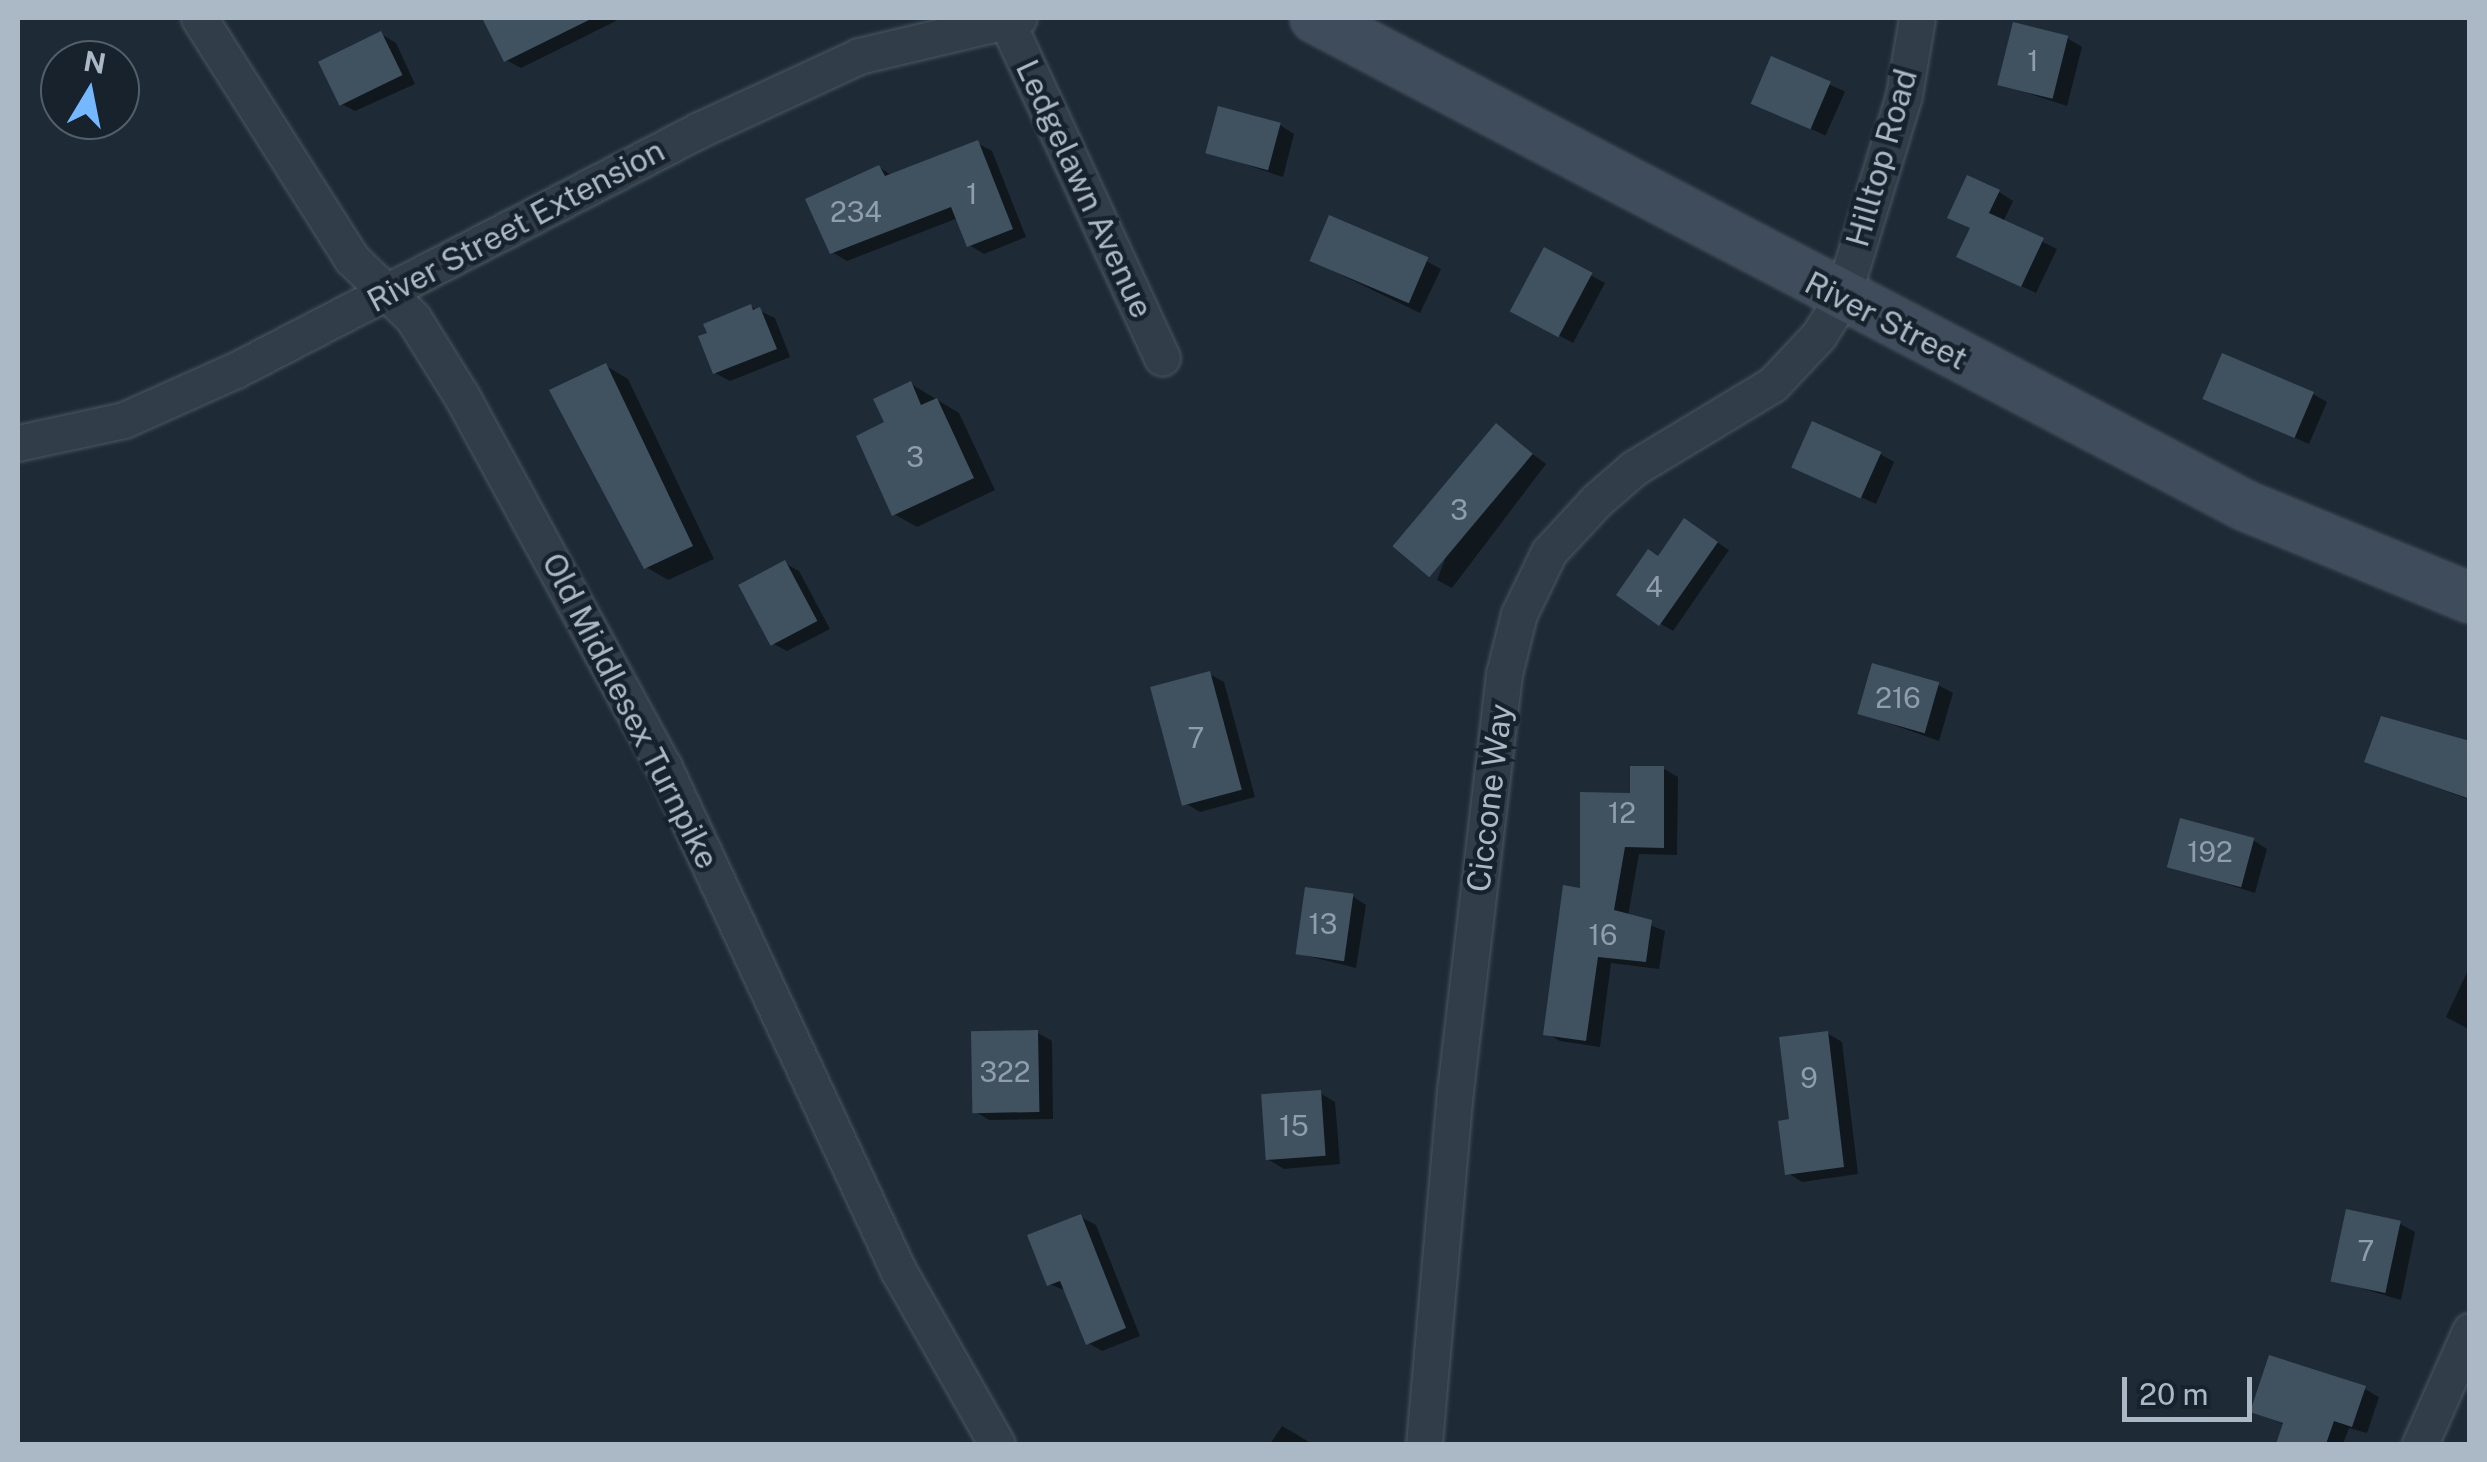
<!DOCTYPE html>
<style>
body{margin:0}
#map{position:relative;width:2487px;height:1462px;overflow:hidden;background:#1e2b37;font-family:"Public Sans",sans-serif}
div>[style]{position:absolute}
.shadow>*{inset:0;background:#0007;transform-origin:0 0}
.building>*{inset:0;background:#405160;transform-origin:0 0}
.roads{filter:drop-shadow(0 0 2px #4c5863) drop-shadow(0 0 2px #4c5863)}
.street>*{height:35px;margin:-17.5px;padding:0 17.5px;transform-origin:17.5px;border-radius:17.5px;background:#313d48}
.secondary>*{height:48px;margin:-24px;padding:0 24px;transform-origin:24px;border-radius:24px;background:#3f4c5b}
span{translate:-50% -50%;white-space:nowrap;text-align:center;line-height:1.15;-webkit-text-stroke:9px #17222c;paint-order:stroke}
.number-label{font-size:28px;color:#909eac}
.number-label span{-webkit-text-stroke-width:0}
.street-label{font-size:32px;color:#abb8c5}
.frame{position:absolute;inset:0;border:20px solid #abb8c5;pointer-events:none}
.north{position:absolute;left:40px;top:40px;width:100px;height:100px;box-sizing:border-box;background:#17222c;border:2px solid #525e69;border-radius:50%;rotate:10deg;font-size:28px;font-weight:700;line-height:40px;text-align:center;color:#abb8c5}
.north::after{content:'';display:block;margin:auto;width:35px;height:45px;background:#76b8ff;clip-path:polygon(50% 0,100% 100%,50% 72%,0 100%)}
.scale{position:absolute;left:2122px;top:1377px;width:130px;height:45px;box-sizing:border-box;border:5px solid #abb8c5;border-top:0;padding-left:12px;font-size:30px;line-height:35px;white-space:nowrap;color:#abb8c5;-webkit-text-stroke:8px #17222c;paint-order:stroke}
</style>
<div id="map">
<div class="shadow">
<div style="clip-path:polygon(485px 18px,614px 18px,616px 21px,521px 68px,506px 60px)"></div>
<div style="clip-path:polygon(381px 34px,396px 43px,415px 84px,355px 111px,340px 103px)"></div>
<div style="clip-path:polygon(2067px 38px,2082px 47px,2067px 106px,2000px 84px)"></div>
<div style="left:1772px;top:59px;width:80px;height:48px;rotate:24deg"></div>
<div style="clip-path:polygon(1280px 125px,1294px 134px,1283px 177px,1208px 152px)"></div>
<div style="clip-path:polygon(977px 143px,992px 151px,1026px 237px,984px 254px,969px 245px,958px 218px,847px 261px,832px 252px,879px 167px,893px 176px)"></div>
<div style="clip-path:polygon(1999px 192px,2013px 201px,2003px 222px,2057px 249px,2036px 293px,1974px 264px,1972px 228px)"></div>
<div style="left:1545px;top:251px;width:68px;height:68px;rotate:28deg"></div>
<div style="clip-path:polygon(1426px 261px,1441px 269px,1420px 313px,1325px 267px)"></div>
<div style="clip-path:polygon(751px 307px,775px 318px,790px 357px,730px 381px,715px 373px)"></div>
<div style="clip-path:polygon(606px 366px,628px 379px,714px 559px,668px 580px,646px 567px)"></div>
<div style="clip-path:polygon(911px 384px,959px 413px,995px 490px,917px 527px,894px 514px,887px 423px)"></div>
<div style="clip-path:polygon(2313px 394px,2327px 402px,2309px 444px,2206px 398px)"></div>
<div style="clip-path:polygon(1496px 427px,1546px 464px,1452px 588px,1437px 580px)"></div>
<div style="clip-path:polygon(1880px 454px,1894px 462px,1876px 504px,1794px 467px)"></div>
<div style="clip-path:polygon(1697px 529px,1729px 550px,1673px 631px,1661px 624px,1660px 558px)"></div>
<div style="clip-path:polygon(784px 563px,799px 571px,830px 629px,787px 651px,772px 643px)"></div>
<div style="clip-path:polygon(1209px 674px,1224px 682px,1255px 797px,1200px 812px,1185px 803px)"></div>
<div style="clip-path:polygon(1938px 685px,1953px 693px,1939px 741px,1860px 713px)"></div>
<div style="clip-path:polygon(2470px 745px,2470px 800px,2367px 761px)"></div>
<div style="clip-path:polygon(1664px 769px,1678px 777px,1677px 855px,1639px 854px,1628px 916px,1665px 931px,1659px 969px,1611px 963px,1600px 1047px,1560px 1041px,1546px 1033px,1583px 891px,1632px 795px)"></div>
<div style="clip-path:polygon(2253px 840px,2267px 849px,2255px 893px,2170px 866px)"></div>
<div style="clip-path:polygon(1352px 896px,1366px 905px,1356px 968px,1296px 953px)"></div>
<div style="clip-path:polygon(2470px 966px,2470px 1030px,2446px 1017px)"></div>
<div style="clip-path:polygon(1038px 1033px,1052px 1041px,1053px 1119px,989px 1120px,974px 1111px)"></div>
<div style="clip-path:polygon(1827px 1033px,1842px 1042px,1858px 1174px,1802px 1182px,1788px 1173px,1792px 1121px)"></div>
<div style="clip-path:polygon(1320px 1093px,1335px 1102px,1340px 1164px,1284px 1169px,1269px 1160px)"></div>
<div style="clip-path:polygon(1081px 1217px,1096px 1225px,1140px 1336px,1102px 1351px,1088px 1343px,1067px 1291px,1049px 1284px)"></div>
<div style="clip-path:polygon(2400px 1224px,2415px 1232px,2401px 1300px,2334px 1280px)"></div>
<div style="clip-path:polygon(2365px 1389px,2379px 1397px,2367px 1433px,2349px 1428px,2343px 1444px,2279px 1444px,2285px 1425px,2253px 1411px)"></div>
<div style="clip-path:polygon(1282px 1426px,1296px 1434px,1312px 1444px,1270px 1444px)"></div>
</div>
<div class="building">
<div style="clip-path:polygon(482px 18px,593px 18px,504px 62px)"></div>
<div style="left:2013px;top:22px;width:57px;height:65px;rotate:14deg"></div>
<div style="left:381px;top:31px;width:49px;height:70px;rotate:64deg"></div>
<div style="left:1771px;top:56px;width:65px;height:52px;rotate:23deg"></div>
<div style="left:1218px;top:106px;width:65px;height:49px;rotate:15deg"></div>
<div style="clip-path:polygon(978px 140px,1013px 229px,967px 247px,951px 207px,830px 254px,805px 199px,879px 165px,885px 176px)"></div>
<div style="clip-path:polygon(1967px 175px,2000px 190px,1989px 213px,2044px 238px,2021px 287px,1956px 257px,1970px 228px,1947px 218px)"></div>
<div style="left:1329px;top:215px;width:108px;height:50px;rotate:23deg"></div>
<div style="left:1544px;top:247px;width:55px;height:73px;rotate:28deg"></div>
<div style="clip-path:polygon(751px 304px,753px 310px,760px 307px,777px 349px,713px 374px,698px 336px,707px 333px,703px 324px)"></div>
<div style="left:2222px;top:353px;width:100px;height:50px;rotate:23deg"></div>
<div style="clip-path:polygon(606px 363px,693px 546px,644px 569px,549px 390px)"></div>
<div style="clip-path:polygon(911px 381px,921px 405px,937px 398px,974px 478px,892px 516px,856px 436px,884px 422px,873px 399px)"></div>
<div style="left:1812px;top:421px;width:76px;height:51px;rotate:24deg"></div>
<div style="left:1496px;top:423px;width:48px;height:161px;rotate:40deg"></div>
<div style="clip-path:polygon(1684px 518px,1718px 542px,1659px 626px,1616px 595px,1648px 549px,1658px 556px)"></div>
<div style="left:785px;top:560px;width:69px;height:53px;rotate:62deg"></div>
<div style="left:1872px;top:663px;width:70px;height:53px;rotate:16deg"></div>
<div style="left:1210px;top:671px;width:123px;height:62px;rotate:75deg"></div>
<div style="clip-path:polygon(2381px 716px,2470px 741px,2470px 799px,2364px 762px)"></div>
<div style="clip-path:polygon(1630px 766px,1664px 766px,1664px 848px,1625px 847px,1614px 910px,1652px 920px,1646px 962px,1598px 957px,1586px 1041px,1543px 1035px,1563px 885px,1580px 888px,1580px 792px,1630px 793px)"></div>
<div style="left:2180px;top:818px;width:77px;height:51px;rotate:15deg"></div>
<div style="left:1305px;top:887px;width:49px;height:68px;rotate:8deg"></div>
<div style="left:1038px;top:1030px;width:82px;height:67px;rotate:89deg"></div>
<div style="clip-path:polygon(1828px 1031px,1844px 1167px,1785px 1175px,1778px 1121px,1789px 1119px,1779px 1037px)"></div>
<div style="left:1321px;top:1090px;width:66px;height:60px;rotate:86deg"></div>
<div style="left:2346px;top:1209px;width:56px;height:74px;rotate:12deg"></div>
<div style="clip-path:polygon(1081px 1214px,1126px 1328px,1086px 1345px,1060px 1281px,1047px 1286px,1027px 1235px)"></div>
<div style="clip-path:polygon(2269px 1355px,2366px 1386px,2352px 1427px,2334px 1421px,2326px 1444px,2276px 1444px,2283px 1423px,2250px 1412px)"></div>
</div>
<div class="roads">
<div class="street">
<div style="left:199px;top:18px;width:285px;rotate:57.6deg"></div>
<div style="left:352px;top:259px;width:85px;rotate:44deg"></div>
<div style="left:413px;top:318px;width:91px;rotate:58.1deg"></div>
<div style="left:461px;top:395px;width:424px;rotate:61.4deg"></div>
<div style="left:664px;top:767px;width:555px;rotate:65.05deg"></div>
<div style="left:898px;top:1270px;width:200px;rotate:60.4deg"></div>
<div style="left:1006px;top:20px;width:372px;rotate:65.2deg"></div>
<div style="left:18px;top:443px;width:108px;rotate:-12.2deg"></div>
<div style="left:124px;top:420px;width:123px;rotate:-24.1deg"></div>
<div style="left:236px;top:370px;width:522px;rotate:-27.4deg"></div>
<div style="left:699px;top:130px;width:176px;rotate:-24.8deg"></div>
<div style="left:859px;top:56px;width:164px;rotate:-13.4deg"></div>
<div style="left:1424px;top:1444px;width:354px;rotate:-85deg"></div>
<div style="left:1455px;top:1091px;width:420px;rotate:-83.3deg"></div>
<div style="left:1504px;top:674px;width:62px;rotate:-76deg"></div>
<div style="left:1519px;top:614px;width:69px;rotate:-64.2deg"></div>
<div style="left:1549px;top:552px;width:69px;rotate:-47.3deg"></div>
<div style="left:1596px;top:501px;width:50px;rotate:-41deg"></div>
<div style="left:1634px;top:468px;width:162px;rotate:-31.1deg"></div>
<div style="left:1773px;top:384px;width:67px;rotate:-46.8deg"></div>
<div style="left:1819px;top:335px;width:44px;rotate:-58.1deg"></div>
<div style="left:1842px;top:298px;width:212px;rotate:-73deg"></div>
<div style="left:1904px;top:95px;width:78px;rotate:-80.4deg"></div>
<div style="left:2420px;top:1444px;width:124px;rotate:-66.1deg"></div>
</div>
<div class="secondary">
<div style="left:1315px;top:18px;width:1051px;rotate:27.66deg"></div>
<div style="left:2246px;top:506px;width:242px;rotate:22.3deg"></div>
</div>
</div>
<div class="number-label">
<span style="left:2033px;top:61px">1</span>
<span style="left:972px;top:194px">1</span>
<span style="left:856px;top:212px">234</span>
<span style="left:915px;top:457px">3</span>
<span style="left:1459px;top:510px">3</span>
<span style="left:1654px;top:587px">4</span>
<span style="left:1898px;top:698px">216</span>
<span style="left:1196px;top:738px">7</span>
<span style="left:1622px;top:813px">12</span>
<span style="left:2210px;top:852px">192</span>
<span style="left:1323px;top:924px">13</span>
<span style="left:1603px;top:935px">16</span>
<span style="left:1005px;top:1072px">322</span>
<span style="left:1809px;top:1078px">9</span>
<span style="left:1294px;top:1126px">15</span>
<span style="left:2366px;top:1251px">7</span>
</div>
<div class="street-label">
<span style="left:1882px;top:158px;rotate:-74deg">Hilltop Road</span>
<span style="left:1084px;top:189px;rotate:65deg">Ledgelawn Avenue</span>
<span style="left:516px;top:226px;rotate:-28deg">River Street Extension</span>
<span style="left:1886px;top:321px;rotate:27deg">River Street</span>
<span style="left:630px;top:711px;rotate:63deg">Old Middlesex Turnpike</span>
<span style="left:1490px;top:798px;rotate:-83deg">Ciccone Way</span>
</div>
<div class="frame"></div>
<div class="north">N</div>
<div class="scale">20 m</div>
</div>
